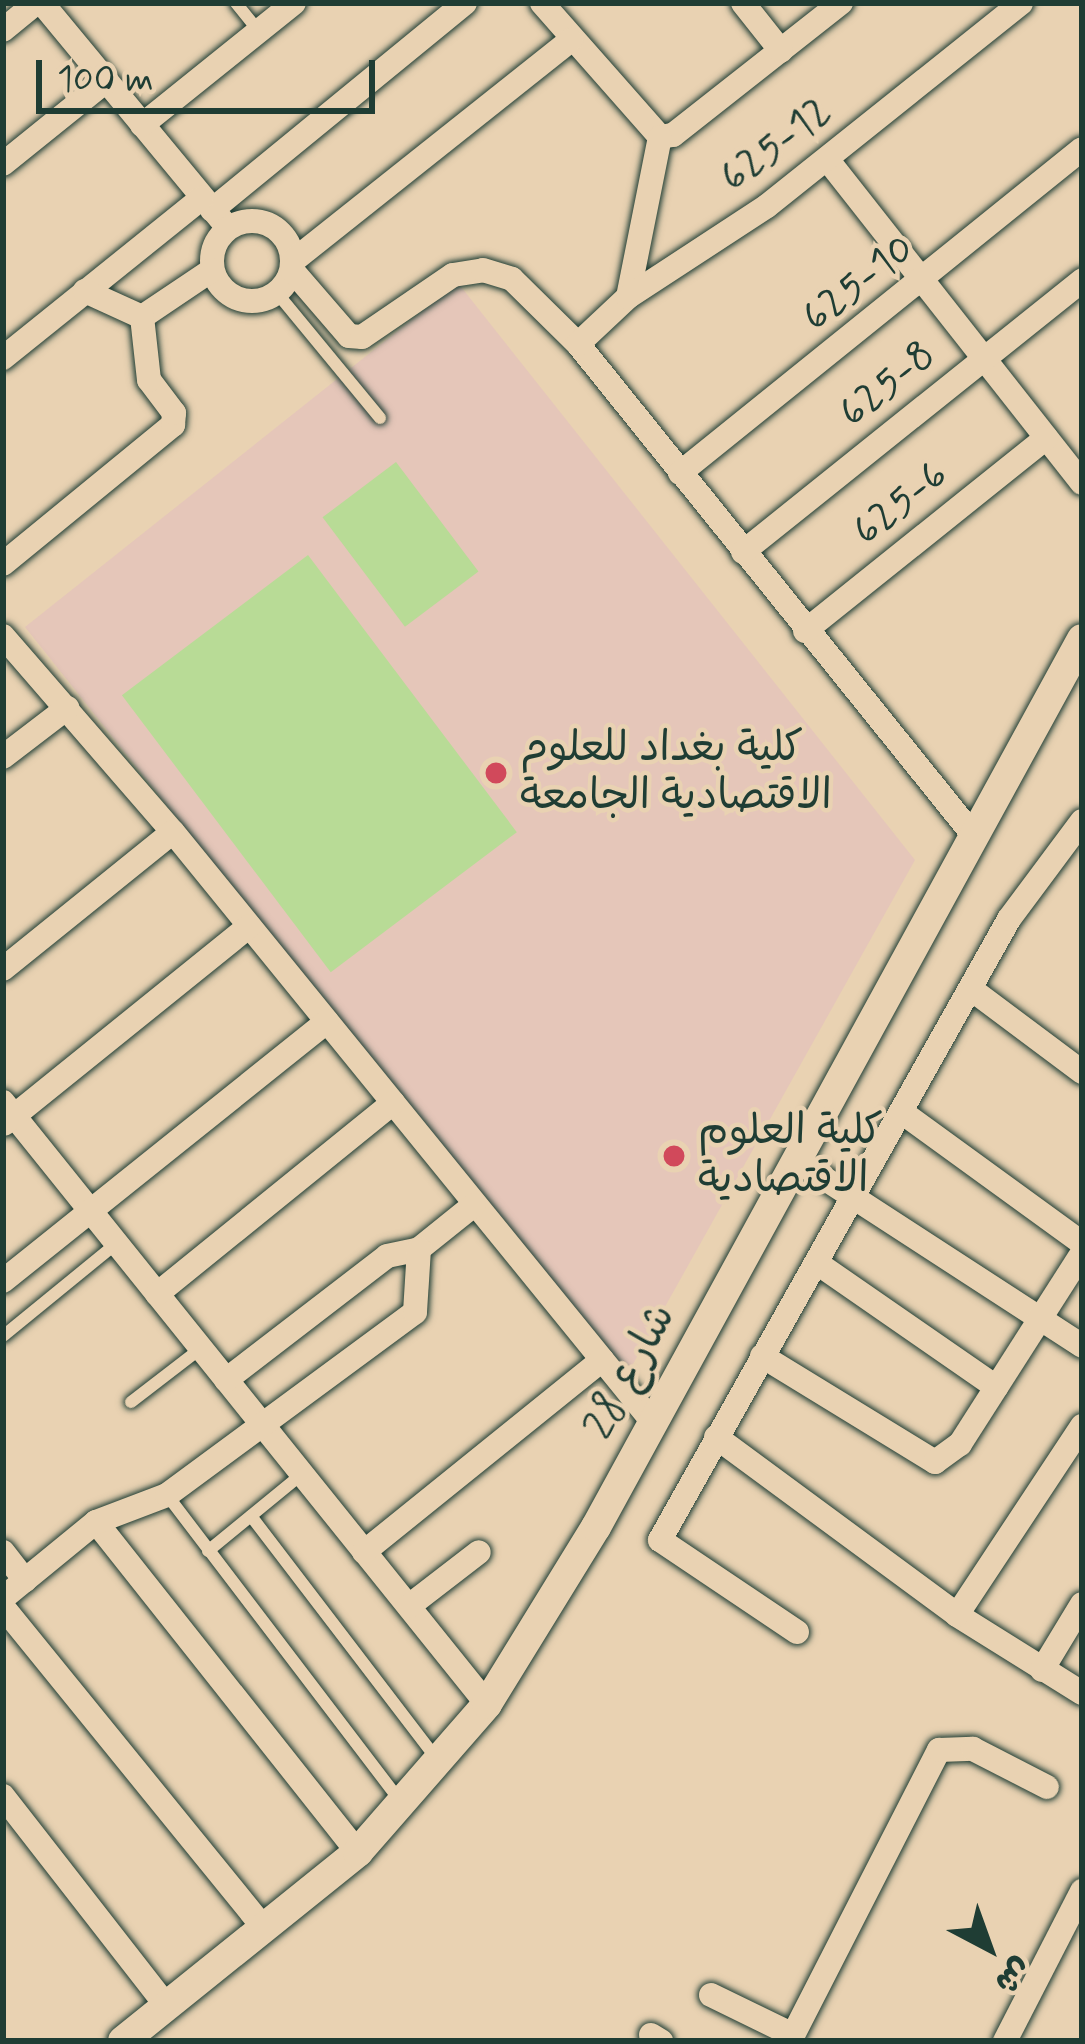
<!DOCTYPE html>
<meta charset="utf-8">
<style>
body{margin:0}
#map{position:relative;width:1085px;height:2044px;overflow:hidden;background:#e9d2b2;font-family:Mynerve,"Playpen Sans Arabic",sans-serif}
div>[style]{position:absolute}
.built>*{inset:0;background:#e5c6b9}
.green>*{inset:0;background:#b8db96;transform-origin:0 0}
.roads{filter:drop-shadow(0 0 3px #1f3d34) drop-shadow(0 0 3px #1f3d34)}
.service>*{height:12px;margin:-6px;padding:0 6px;transform-origin:6px;border-radius:6px;background:#e9d2b2}
.minor>*{height:24px;margin:-12px;padding:0 12px;transform-origin:12px;border-radius:12px;background:#e9d2b2}
.minor>.ring{margin:-12px;padding:0;box-sizing:content-box;background:none;border:24px solid #e9d2b2;border-radius:50%}
.tertiary>*{height:30px;margin:-15px;padding:0 15px;transform-origin:15px;border-radius:15px;background:#e9d2b2}
.dots>*{width:33px;height:33px;translate:-50% -50%;box-sizing:border-box;border:6px solid #e9d2b2;border-radius:50%}
span{translate:-50% -50%;white-space:nowrap;text-align:center;line-height:1.15;-webkit-text-stroke:9px #e9d2b2;paint-order:stroke}
.street-label{font-size:42px;color:#1f3d34}
.poi-label{font-size:42px;color:#1f3d34}
.left{translate:0 -50%;text-align:left}
.frame{position:absolute;inset:0;border:6px solid #1f3d34;pointer-events:none}
.north{position:absolute;left:929px;top:1888px;width:120px;height:120px;-webkit-text-stroke:9px #e9d2b2;paint-order:stroke;rotate:139deg;font-size:33px;font-weight:700;line-height:48px;text-align:center;color:#1f3d34}
.north::after{content:'';display:block;margin:auto;width:42px;height:54px;background:#1f3d34;clip-path:polygon(50% 0,100% 100%,50% 72%,0 100%)}
.scale{position:absolute;left:36px;top:60px;width:339px;height:54px;box-sizing:border-box;border:6px solid #1f3d34;border-top:0;padding-left:15px;font-size:36px;line-height:42px;white-space:nowrap;color:#1f3d34;-webkit-text-stroke:9px #e9d2b2;paint-order:stroke}
</style>
<div id="map">
<div class="built">
<div style="clip-path:polygon(458px 283px,915px 860px,624px 1380px,25px 627px)"></div>
</div>
<div class="green">
<div style="left:396px;top:462px;width:137px;height:92px;rotate:53deg"></div>
<div style="left:308px;top:555px;width:347px;height:233px;rotate:53deg"></div>
</div>
<div class="roads">
<div class="service">
<div style="left:236px;top:3px;width:35px;rotate:51deg"></div>
<div style="left:277px;top:293px;width:162px;rotate:50.5deg"></div>
<div style="left:3px;top:1336px;width:146px;rotate:-39.2deg"></div>
<div style="left:131px;top:1402px;width:88px;rotate:-37.6deg"></div>
<div style="left:167px;top:1495px;width:383px;rotate:52.7deg"></div>
<div style="left:251px;top:1516px;width:306px;rotate:52.6deg"></div>
<div style="left:208px;top:1551px;width:122px;rotate:-39.3deg"></div>
</div>
<div class="minor">
<div style="left:42px;top:3px;width:292px;rotate:50.4deg"></div>
<div style="left:542px;top:3px;width:179px;rotate:48.6deg"></div>
<div style="left:660px;top:137px;width:13px;rotate:-9deg"></div>
<div style="left:673px;top:135px;width:214px;rotate:-38.2deg"></div>
<div style="left:743px;top:3px;width:61px;rotate:51.6deg"></div>
<div style="left:3px;top:30px;width:43px;rotate:-39.3deg"></div>
<div style="left:142px;top:125px;width:195px;rotate:-38.8deg"></div>
<div style="left:827px;top:159px;width:412px;rotate:51.8deg"></div>
<div style="left:3px;top:164px;width:132px;rotate:-38.9deg"></div>
<div style="left:212px;top:210px;width:327px;rotate:-39.3deg"></div>
<div class="ring" style="left:212px;top:221px;width:56px;height:56px"></div>
<div style="left:293px;top:261px;width:355px;rotate:-38.5deg"></div>
<div style="left:292px;top:270px;width:87px;rotate:49.2deg"></div>
<div style="left:349px;top:336px;width:13px;rotate:4deg"></div>
<div style="left:362px;top:337px;width:110px;rotate:-34.3deg"></div>
<div style="left:453px;top:275px;width:30px;rotate:-9deg"></div>
<div style="left:483px;top:270px;width:30px;rotate:17deg"></div>
<div style="left:512px;top:279px;width:93px;rotate:44.6deg"></div>
<div style="left:578px;top:344px;width:632px;rotate:51.17deg"></div>
<div style="left:628px;top:297px;width:163px;rotate:-78.7deg"></div>
<div style="left:142px;top:317px;width:84px;rotate:-33.9deg"></div>
<div style="left:578px;top:344px;width:69px;rotate:-43.2deg"></div>
<div style="left:628px;top:297px;width:166px;rotate:-33.2deg"></div>
<div style="left:767px;top:206px;width:325px;rotate:-38.6deg"></div>
<div style="left:3px;top:358px;width:255px;rotate:-38.8deg"></div>
<div style="left:680px;top:473px;width:516px;rotate:-38.87deg"></div>
<div style="left:743px;top:552px;width:435px;rotate:-38.7deg"></div>
<div style="left:3px;top:564px;width:220px;rotate:-39.3deg"></div>
<div style="left:173px;top:425px;width:12px;rotate:-85deg"></div>
<div style="left:174px;top:413px;width:41px;rotate:-127.1deg"></div>
<div style="left:149px;top:380px;width:63px;rotate:-96.3deg"></div>
<div style="left:142px;top:317px;width:63px;rotate:-155.5deg"></div>
<div style="left:805px;top:631px;width:309px;rotate:-38.7deg"></div>
<div style="left:3px;top:636px;width:259px;rotate:49.1deg"></div>
<div style="left:173px;top:832px;width:759px;rotate:50.88deg"></div>
<div style="left:3px;top:757px;width:81px;rotate:-37.4deg"></div>
<div style="left:3px;top:969px;width:218px;rotate:-38.9deg"></div>
<div style="left:971px;top:989px;width:139px;rotate:36.8deg"></div>
<div style="left:3px;top:1102px;width:772px;rotate:51.2deg"></div>
<div style="left:903px;top:1113px;width:221px;rotate:36deg"></div>
<div style="left:4px;top:1124px;width:315px;rotate:-38.9deg"></div>
<div style="left:796px;top:1160px;width:341px;rotate:33deg"></div>
<div style="left:817px;top:1263px;width:218px;rotate:34.7deg"></div>
<div style="left:3px;top:1281px;width:415px;rotate:-38.7deg"></div>
<div style="left:157px;top:1294px;width:304px;rotate:-39deg"></div>
<div style="left:762px;top:1356px;width:203px;rotate:31.5deg"></div>
<div style="left:935px;top:1462px;width:31px;rotate:-36deg"></div>
<div style="left:960px;top:1444px;width:227px;rotate:-57.4deg"></div>
<div style="left:226px;top:1380px;width:203px;rotate:-37.6deg"></div>
<div style="left:387px;top:1256px;width:33px;rotate:-12deg"></div>
<div style="left:419px;top:1249px;width:70px;rotate:-38.7deg"></div>
<div style="left:716px;top:1437px;width:300px;rotate:36.4deg"></div>
<div style="left:957px;top:1615px;width:147px;rotate:32deg"></div>
<div style="left:96px;top:1522px;width:421px;rotate:51.6deg"></div>
<div style="left:3px;top:1552px;width:36px;rotate:52deg"></div>
<div style="left:364px;top:1552px;width:306px;rotate:-38.9deg"></div>
<div style="left:3px;top:1598px;width:120px;rotate:-39.3deg"></div>
<div style="left:96px;top:1522px;width:76px;rotate:-20.8deg"></div>
<div style="left:167px;top:1495px;width:308px;rotate:-36.4deg"></div>
<div style="left:415px;top:1312px;width:63px;rotate:-86.4deg"></div>
<div style="left:409px;top:1606px;width:88px;rotate:-37.6deg"></div>
<div style="left:3px;top:1607px;width:411px;rotate:50.9deg"></div>
<div style="left:957px;top:1615px;width:227px;rotate:-56.5deg"></div>
<div style="left:797px;top:1632px;width:165px;rotate:-146.1deg"></div>
<div style="left:660px;top:1540px;width:712px;rotate:-60.66deg"></div>
<div style="left:1009px;top:919px;width:122px;rotate:-53.3deg"></div>
<div style="left:1042px;top:1670px;width:77px;rotate:-58.8deg"></div>
<div style="left:3px;top:1796px;width:262px;rotate:52.1deg"></div>
<div style="left:711px;top:1995px;width:91px;rotate:26deg"></div>
<div style="left:651px;top:2035px;width:12px;rotate:31deg"></div>
<div style="left:790px;top:2041px;width:327px;rotate:-62.9deg"></div>
<div style="left:939px;top:1750px;width:34px;rotate:-2deg"></div>
<div style="left:973px;top:1749px;width:83px;rotate:27.2deg"></div>
<div style="left:1005px;top:2041px;width:169px;rotate:-62.8deg"></div>
</div>
<div class="tertiary">
<div style="left:123px;top:2041px;width:302px;rotate:-38.8deg"></div>
<div style="left:358px;top:1852px;width:196px;rotate:-48.9deg"></div>
<div style="left:487px;top:1704px;width:208px;rotate:-58.4deg"></div>
<div style="left:596px;top:1527px;width:1012px;rotate:-61.31deg"></div>
</div>
</div>
<div class="dots">
<div style="left:496px;top:773px;background:#d1495b"></div>
<div style="left:674px;top:1156px;background:#d1495b"></div>
</div>
<div class="street-label">
<span style="left:777px;top:146px;rotate:-37deg">625-12</span>
<span style="left:859px;top:284px;rotate:-38deg">625-10</span>
<span style="left:888px;top:385px;rotate:-39deg">625-8</span>
<span style="left:901px;top:504px;rotate:-39deg">625-6</span>
<span style="left:631px;top:1372px;rotate:-62deg">شارع 28</span>
</div>
<div class="poi-label">
<span class="left" style="left:520px;top:773px">كلية بغداد للعلوم<br>الاقتصادية الجامعة</span>
<span class="left" style="left:698px;top:1156px">كلية العلوم<br>الاقتصادية</span>
</div>
<div class="frame"></div>
<div class="north">ش</div>
<div class="scale">100 m</div>
</div>
